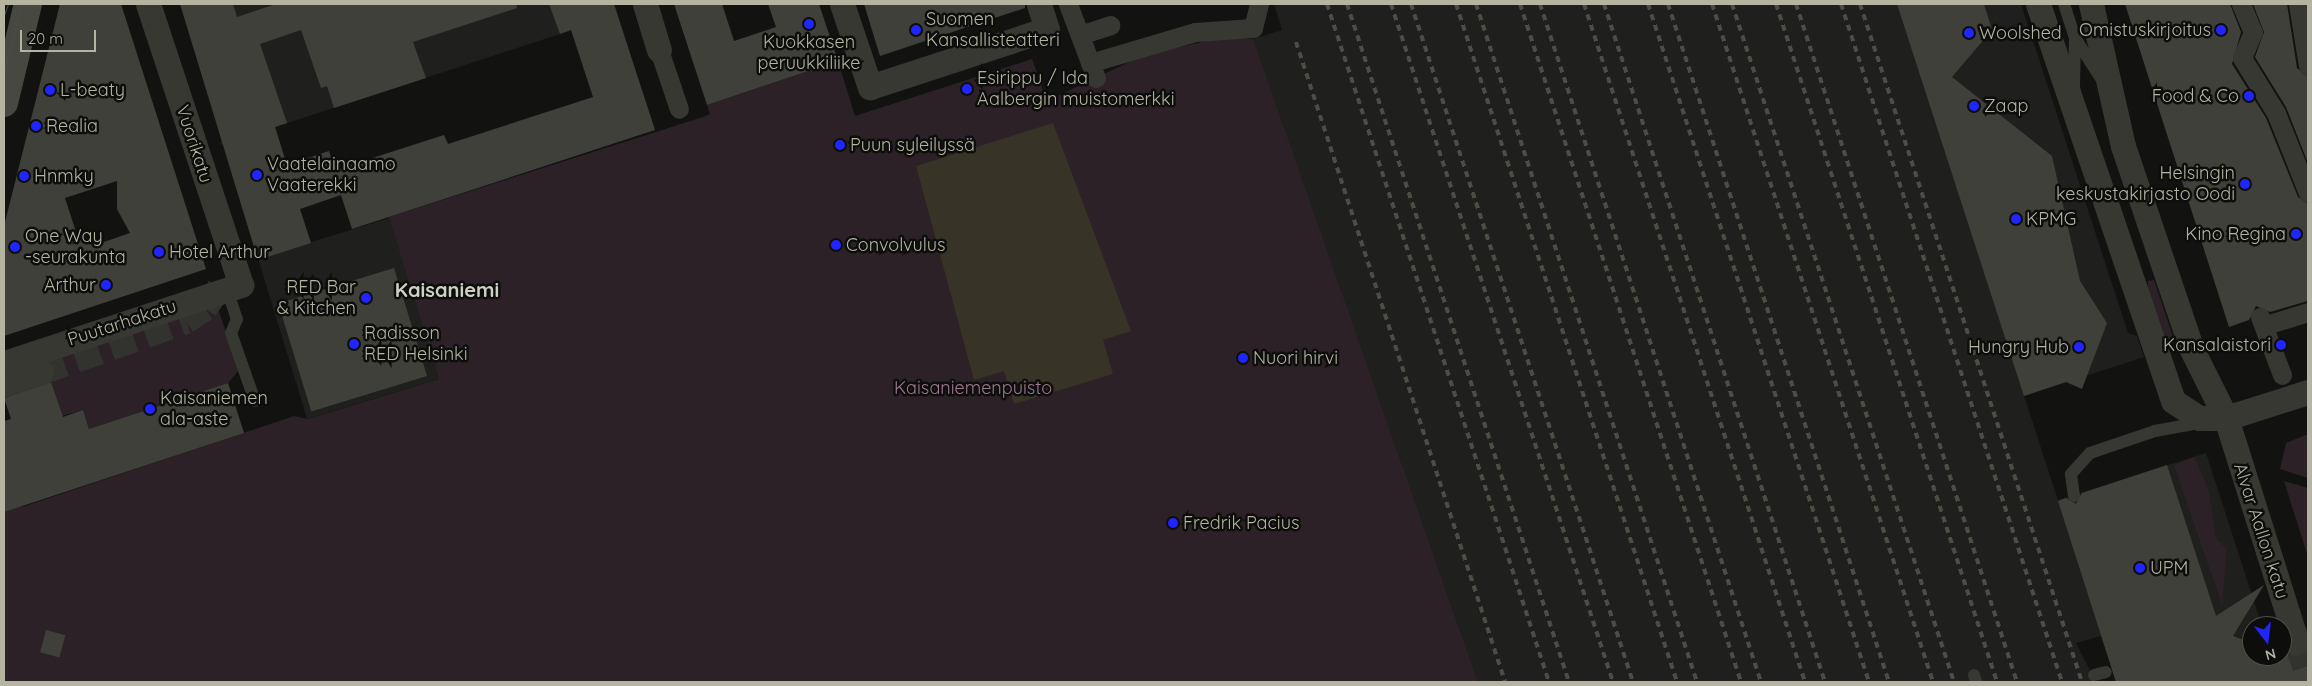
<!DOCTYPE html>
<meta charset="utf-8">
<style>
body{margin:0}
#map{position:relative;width:2312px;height:686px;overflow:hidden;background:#121311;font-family:Quicksand,sans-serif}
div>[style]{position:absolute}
.built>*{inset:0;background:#1f201d;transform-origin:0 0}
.green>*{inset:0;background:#2b2127}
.water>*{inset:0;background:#373327}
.building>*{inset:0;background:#40403a;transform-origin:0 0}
.minor-tunnel>*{height:25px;margin-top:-12.5px;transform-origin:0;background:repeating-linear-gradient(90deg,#32332e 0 25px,transparent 0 37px)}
.service>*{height:12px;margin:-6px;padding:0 6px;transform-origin:6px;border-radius:6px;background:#373832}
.pedestrian>*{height:19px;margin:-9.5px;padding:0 9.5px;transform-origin:9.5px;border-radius:9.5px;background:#373832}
.minor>*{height:25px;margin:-12.5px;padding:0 12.5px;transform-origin:12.5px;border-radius:12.5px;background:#373832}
.secondary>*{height:28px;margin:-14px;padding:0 14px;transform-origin:14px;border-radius:14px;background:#474840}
.tram>*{height:1px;margin:-0.5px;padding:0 0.5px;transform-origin:0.5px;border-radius:0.5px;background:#4c4d45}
.rail>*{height:4px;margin-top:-2px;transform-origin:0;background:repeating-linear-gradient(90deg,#4c4d45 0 6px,transparent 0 11px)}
.dots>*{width:14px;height:14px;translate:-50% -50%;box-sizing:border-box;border:2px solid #0d0e0c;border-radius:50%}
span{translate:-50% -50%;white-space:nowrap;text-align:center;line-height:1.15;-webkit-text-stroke:5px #0d0e0c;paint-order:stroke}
.poi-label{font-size:18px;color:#b4b4a1}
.left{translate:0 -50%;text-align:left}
.right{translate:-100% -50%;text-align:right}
.street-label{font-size:18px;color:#b4b4a1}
.park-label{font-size:18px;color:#a17791}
.quarter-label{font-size:20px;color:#cfd0c3;font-weight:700}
.frame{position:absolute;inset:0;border:5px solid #b4b4a1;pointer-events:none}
.north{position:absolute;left:2242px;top:616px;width:50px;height:50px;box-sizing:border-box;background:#0d0e0c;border:1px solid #505048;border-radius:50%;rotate:165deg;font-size:14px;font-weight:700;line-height:20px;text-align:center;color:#b4b4a1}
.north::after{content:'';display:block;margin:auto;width:18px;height:22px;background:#2025fb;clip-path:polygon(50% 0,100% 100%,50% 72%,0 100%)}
.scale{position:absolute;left:20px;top:30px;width:76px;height:22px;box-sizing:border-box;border:2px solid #b4b4a1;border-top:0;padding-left:6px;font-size:15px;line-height:18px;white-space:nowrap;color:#b4b4a1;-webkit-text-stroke:4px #0d0e0c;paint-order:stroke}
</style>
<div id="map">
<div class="built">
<div style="clip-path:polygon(180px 4px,614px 4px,618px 15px,220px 145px,223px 136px)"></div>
<div style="clip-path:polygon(1274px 4px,2021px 4px,2128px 333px,2137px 336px,2144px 357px,2024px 396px,2058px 500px,2206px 453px,2262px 626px,2252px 626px,2252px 656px,2282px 656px,2282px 636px,2308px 627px,2308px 682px,2116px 682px,2101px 636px,2076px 643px,2096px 682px,1478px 682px,1257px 52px,1253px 39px,1282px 30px)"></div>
<div style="left:390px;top:218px;width:168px;height:138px;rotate:73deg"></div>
</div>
<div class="green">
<div style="clip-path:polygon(1220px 38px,1253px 39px,1478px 682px,4px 682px,4px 456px,22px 507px,294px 416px,308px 419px,439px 379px,389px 217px,703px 117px,710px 114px,707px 105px,838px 61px,855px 116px,1032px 59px,1047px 101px,1144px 55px)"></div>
<div style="clip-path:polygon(2154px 280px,2175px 343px,2161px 347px,2148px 299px,2148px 281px)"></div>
<div style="clip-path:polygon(217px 306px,239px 370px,228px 383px,89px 429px,83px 410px,62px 416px,50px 379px,38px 364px)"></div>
<div style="clip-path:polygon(2308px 434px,2308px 478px,2280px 469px,2286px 443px)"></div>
<div style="clip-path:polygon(2194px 457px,2209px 491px,2216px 539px,2227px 549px,2222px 605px,2174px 465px)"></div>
<div style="clip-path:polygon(2284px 481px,2308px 488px,2308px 557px)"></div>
</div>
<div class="water">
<div style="clip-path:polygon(1053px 123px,1131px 331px,1103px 340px,1113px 374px,1014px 404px,1004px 371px,974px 380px,916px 166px)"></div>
</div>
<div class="building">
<div style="clip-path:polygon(evenodd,60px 4px,121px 4px,206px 269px,4px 336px,4px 226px,60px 4px,117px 181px,117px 209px,130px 233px,101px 243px,77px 235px,65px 198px,117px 181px)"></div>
<div style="clip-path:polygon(180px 4px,233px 4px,237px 17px,276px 4px,516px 4px,517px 8px,413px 42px,426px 78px,334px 108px,327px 86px,321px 88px,301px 30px,260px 44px,287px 123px,275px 127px,287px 165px,329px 151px,335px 170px,444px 135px,448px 144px,593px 97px,571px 30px,560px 34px,549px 4px,614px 4px,655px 130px,352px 229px,341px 195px,300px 209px,311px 243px,258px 260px)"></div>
<div style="clip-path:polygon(674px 4px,722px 4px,734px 41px,776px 27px,768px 4px,819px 4px,838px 61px,707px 105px)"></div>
<div style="clip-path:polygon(864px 4px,1025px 4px,1025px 8px,880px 56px)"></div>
<div style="clip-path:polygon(1897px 4px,1984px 4px,1992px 30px,1952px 77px,2052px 156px,2080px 281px,2107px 323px,2082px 389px,2066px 382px,2024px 396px)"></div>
<div style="clip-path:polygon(2125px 4px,2230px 4px,2241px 32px,2232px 64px,2266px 118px,2298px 197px,2308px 204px,2308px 301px,2270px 312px,2256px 306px,2249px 320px,2229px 327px)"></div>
<div style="clip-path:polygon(2253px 4px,2287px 4px,2297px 68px,2308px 77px,2308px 163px,2286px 107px,2255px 57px,2264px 32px)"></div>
<div style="left:394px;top:268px;width:113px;height:121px;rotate:73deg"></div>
<div style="clip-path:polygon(51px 382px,63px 417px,83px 410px,89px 429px,228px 383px,244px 433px,4px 512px,4px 421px,11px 419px,4px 398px)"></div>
<div style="clip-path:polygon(2167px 465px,2216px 616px,2264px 585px,2233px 636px,2252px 643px,2252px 658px,2282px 656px,2283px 648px,2294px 657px,2308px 652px,2308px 682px,2116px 682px,2058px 501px,2066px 498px,2076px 504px,2082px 493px)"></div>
<div style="left:46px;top:630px;width:20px;height:23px;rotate:15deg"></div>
</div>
<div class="minor-tunnel">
<div style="left:41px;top:372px;width:154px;rotate:-19.4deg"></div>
<div style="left:186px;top:321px;width:23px;rotate:-34deg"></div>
<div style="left:205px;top:308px;width:28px;rotate:-55deg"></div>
<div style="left:2297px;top:643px;width:36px;rotate:72deg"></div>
</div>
<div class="service">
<div style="left:2064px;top:4px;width:36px;rotate:72deg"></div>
<div style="left:2075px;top:38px;width:46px;rotate:57.3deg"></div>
<div style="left:2074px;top:88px;width:50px;rotate:-88.9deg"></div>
<div style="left:227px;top:289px;width:32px;rotate:72deg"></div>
<div style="left:237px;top:319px;width:15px;rotate:113deg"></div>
<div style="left:231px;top:333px;width:72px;rotate:70.6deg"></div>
<div style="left:2074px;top:496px;width:22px;rotate:-98deg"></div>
<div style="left:2071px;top:474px;width:28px;rotate:-48deg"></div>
<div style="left:2090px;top:453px;width:69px;rotate:-18.7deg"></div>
<div style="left:2155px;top:431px;width:50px;rotate:-10.4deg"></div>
<div style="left:1974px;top:675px;width:7px;rotate:74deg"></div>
<div style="left:2094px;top:675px;width:12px;rotate:-14deg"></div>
</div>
<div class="pedestrian">
<div style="left:1068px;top:4px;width:79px;rotate:69.3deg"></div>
<div style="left:2241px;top:4px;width:30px;rotate:67deg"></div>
<div style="left:2253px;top:32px;width:28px;rotate:113deg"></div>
<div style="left:2242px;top:58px;width:65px;rotate:58.3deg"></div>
<div style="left:2276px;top:113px;width:86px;rotate:68.2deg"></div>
<div style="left:2298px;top:4px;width:63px;rotate:80.8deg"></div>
<div style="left:1080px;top:35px;width:32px;rotate:-18deg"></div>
<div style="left:659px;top:50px;width:62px;rotate:71.3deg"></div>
<div style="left:1090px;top:63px;width:109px;rotate:-16.4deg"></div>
<div style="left:1195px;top:32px;width:58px;rotate:-3.9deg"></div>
<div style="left:1253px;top:28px;width:25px;rotate:-76deg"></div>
<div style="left:2260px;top:317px;width:62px;rotate:69.2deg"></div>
<div style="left:2266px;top:325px;width:44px;rotate:-17.2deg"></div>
</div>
<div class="minor">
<div style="left:645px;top:4px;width:48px;rotate:73.1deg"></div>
<div style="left:842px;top:4px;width:88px;rotate:71.4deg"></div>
<div style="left:870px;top:87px;width:186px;rotate:-18.1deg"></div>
<div style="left:1047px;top:29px;width:26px;rotate:-108deg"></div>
<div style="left:2038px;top:4px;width:419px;rotate:71.2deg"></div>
<div style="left:2173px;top:401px;width:31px;rotate:33deg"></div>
<div style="left:2199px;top:418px;width:27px"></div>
<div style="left:2226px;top:418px;width:86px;rotate:-17.6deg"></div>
<div style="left:2091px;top:4px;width:146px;rotate:77.3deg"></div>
<div style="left:2123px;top:146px;width:215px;rotate:71.3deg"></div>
<div style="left:2192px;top:350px;width:76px;rotate:63.4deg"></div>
<div style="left:2226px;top:418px;width:236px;rotate:72.5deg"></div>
<div style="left:4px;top:363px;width:250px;rotate:-18.2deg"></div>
<div style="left:241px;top:285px;width:296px;rotate:-108.3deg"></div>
<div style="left:4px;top:384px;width:39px;rotate:-18deg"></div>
</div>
<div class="secondary">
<div style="left:4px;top:103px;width:102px;rotate:-76.4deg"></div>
</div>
<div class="tram">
<div style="left:4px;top:15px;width:12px;rotate:-70deg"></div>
<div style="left:4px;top:69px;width:67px;rotate:-74.5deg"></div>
</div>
<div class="rail">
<div style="left:1327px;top:4px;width:713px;rotate:71.87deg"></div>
<div style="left:1347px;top:4px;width:713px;rotate:71.87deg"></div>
<div style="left:1391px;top:4px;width:713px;rotate:71.87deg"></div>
<div style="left:1411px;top:4px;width:713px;rotate:71.87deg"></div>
<div style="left:1456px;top:4px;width:713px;rotate:71.95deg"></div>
<div style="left:1476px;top:4px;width:713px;rotate:71.95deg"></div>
<div style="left:1520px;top:4px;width:713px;rotate:71.95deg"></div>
<div style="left:1540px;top:4px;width:713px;rotate:71.95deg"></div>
<div style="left:1584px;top:4px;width:713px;rotate:71.95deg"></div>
<div style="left:1604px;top:4px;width:713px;rotate:71.95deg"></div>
<div style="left:1648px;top:4px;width:713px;rotate:71.95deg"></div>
<div style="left:1668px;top:4px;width:713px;rotate:71.95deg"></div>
<div style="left:1712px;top:4px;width:713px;rotate:71.95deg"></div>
<div style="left:1732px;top:4px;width:713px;rotate:71.87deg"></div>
<div style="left:1776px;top:4px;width:713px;rotate:71.95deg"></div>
<div style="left:1796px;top:4px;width:713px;rotate:71.95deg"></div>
<div style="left:1841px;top:4px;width:713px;rotate:71.95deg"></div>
<div style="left:1860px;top:4px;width:713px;rotate:71.87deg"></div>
<div style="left:1296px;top:42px;width:673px;rotate:71.91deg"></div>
</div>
<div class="dots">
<div style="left:809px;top:24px;background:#2025fb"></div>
<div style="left:916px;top:30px;background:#2025fb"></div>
<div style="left:2221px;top:30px;background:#2025fb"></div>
<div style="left:1969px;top:33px;background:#2025fb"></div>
<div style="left:967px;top:89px;background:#2025fb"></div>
<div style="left:50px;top:90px;background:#2025fb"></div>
<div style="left:2249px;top:96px;background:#2025fb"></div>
<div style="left:1974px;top:106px;background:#2025fb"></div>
<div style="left:36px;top:126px;background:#2025fb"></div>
<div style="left:840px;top:145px;background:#2025fb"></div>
<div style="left:257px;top:175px;background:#2025fb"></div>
<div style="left:24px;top:176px;background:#2025fb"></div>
<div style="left:2245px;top:184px;background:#2025fb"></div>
<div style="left:2016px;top:219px;background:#2025fb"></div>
<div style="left:2296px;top:234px;background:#2025fb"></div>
<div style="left:836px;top:245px;background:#2025fb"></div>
<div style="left:15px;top:247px;background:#2025fb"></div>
<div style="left:159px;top:252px;background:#2025fb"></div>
<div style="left:106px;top:285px;background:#2025fb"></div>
<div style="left:366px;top:298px;background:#2025fb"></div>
<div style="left:354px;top:344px;background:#2025fb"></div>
<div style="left:2281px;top:345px;background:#2025fb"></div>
<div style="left:2079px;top:347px;background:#2025fb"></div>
<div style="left:1243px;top:358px;background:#2025fb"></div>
<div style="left:150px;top:409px;background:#2025fb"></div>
<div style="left:1173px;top:523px;background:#2025fb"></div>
<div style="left:2140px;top:568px;background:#2025fb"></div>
</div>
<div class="poi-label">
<span class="left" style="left:926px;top:30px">Suomen<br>Kansallisteatteri</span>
<span class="right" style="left:2211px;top:30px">Omistuskirjoitus</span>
<span class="left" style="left:1979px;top:33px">Woolshed</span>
<span style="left:809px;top:53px">Kuokkasen<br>peruukkiliike</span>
<span class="left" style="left:977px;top:89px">Esirippu / Ida<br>Aalbergin muistomerkki</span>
<span class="left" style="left:60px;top:90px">L-beaty</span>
<span class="right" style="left:2239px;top:96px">Food &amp; Co</span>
<span class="left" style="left:1984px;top:106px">Zaap</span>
<span class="left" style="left:46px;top:126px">Realia</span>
<span class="left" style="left:850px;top:145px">Puun syleilyssä</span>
<span class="left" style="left:267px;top:175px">Vaatelainaamo<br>Vaaterekki</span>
<span class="right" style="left:2235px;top:184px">Helsingin<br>keskustakirjasto Oodi</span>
<span class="left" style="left:34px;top:176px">Hnmky</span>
<span class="left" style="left:2026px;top:219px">KPMG</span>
<span class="right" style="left:2286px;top:234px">Kino Regina</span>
<span class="left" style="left:25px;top:247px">One Way<br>-seurakunta</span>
<span class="left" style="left:846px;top:245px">Convolvulus</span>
<span class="left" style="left:169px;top:252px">Hotel Arthur</span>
<span class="right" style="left:96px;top:285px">Arthur</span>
<span class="right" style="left:356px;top:298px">RED Bar<br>&amp; Kitchen</span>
<span class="left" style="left:364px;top:344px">Radisson<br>RED Helsinki</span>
<span class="right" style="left:2271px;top:345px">Kansalaistori</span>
<span class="right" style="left:2069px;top:347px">Hungry Hub</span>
<span class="left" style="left:1253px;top:358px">Nuori hirvi</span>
<span class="left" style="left:160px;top:409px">Kaisaniemen<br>ala-aste</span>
<span class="left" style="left:1183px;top:523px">Fredrik Pacius</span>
<span class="left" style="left:2150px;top:568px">UPM</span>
</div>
<div class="street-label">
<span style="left:194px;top:144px;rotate:72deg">Vuorikatu</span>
<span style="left:122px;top:323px;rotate:-18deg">Puutarhakatu</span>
<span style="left:2261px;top:531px;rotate:72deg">Alvar Aallon katu</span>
</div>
<div class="park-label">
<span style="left:973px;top:388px">Kaisaniemenpuisto</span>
</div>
<div class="quarter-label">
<span style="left:447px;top:289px">Kaisaniemi</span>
</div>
<div class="frame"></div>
<div class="north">N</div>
<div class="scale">20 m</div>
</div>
